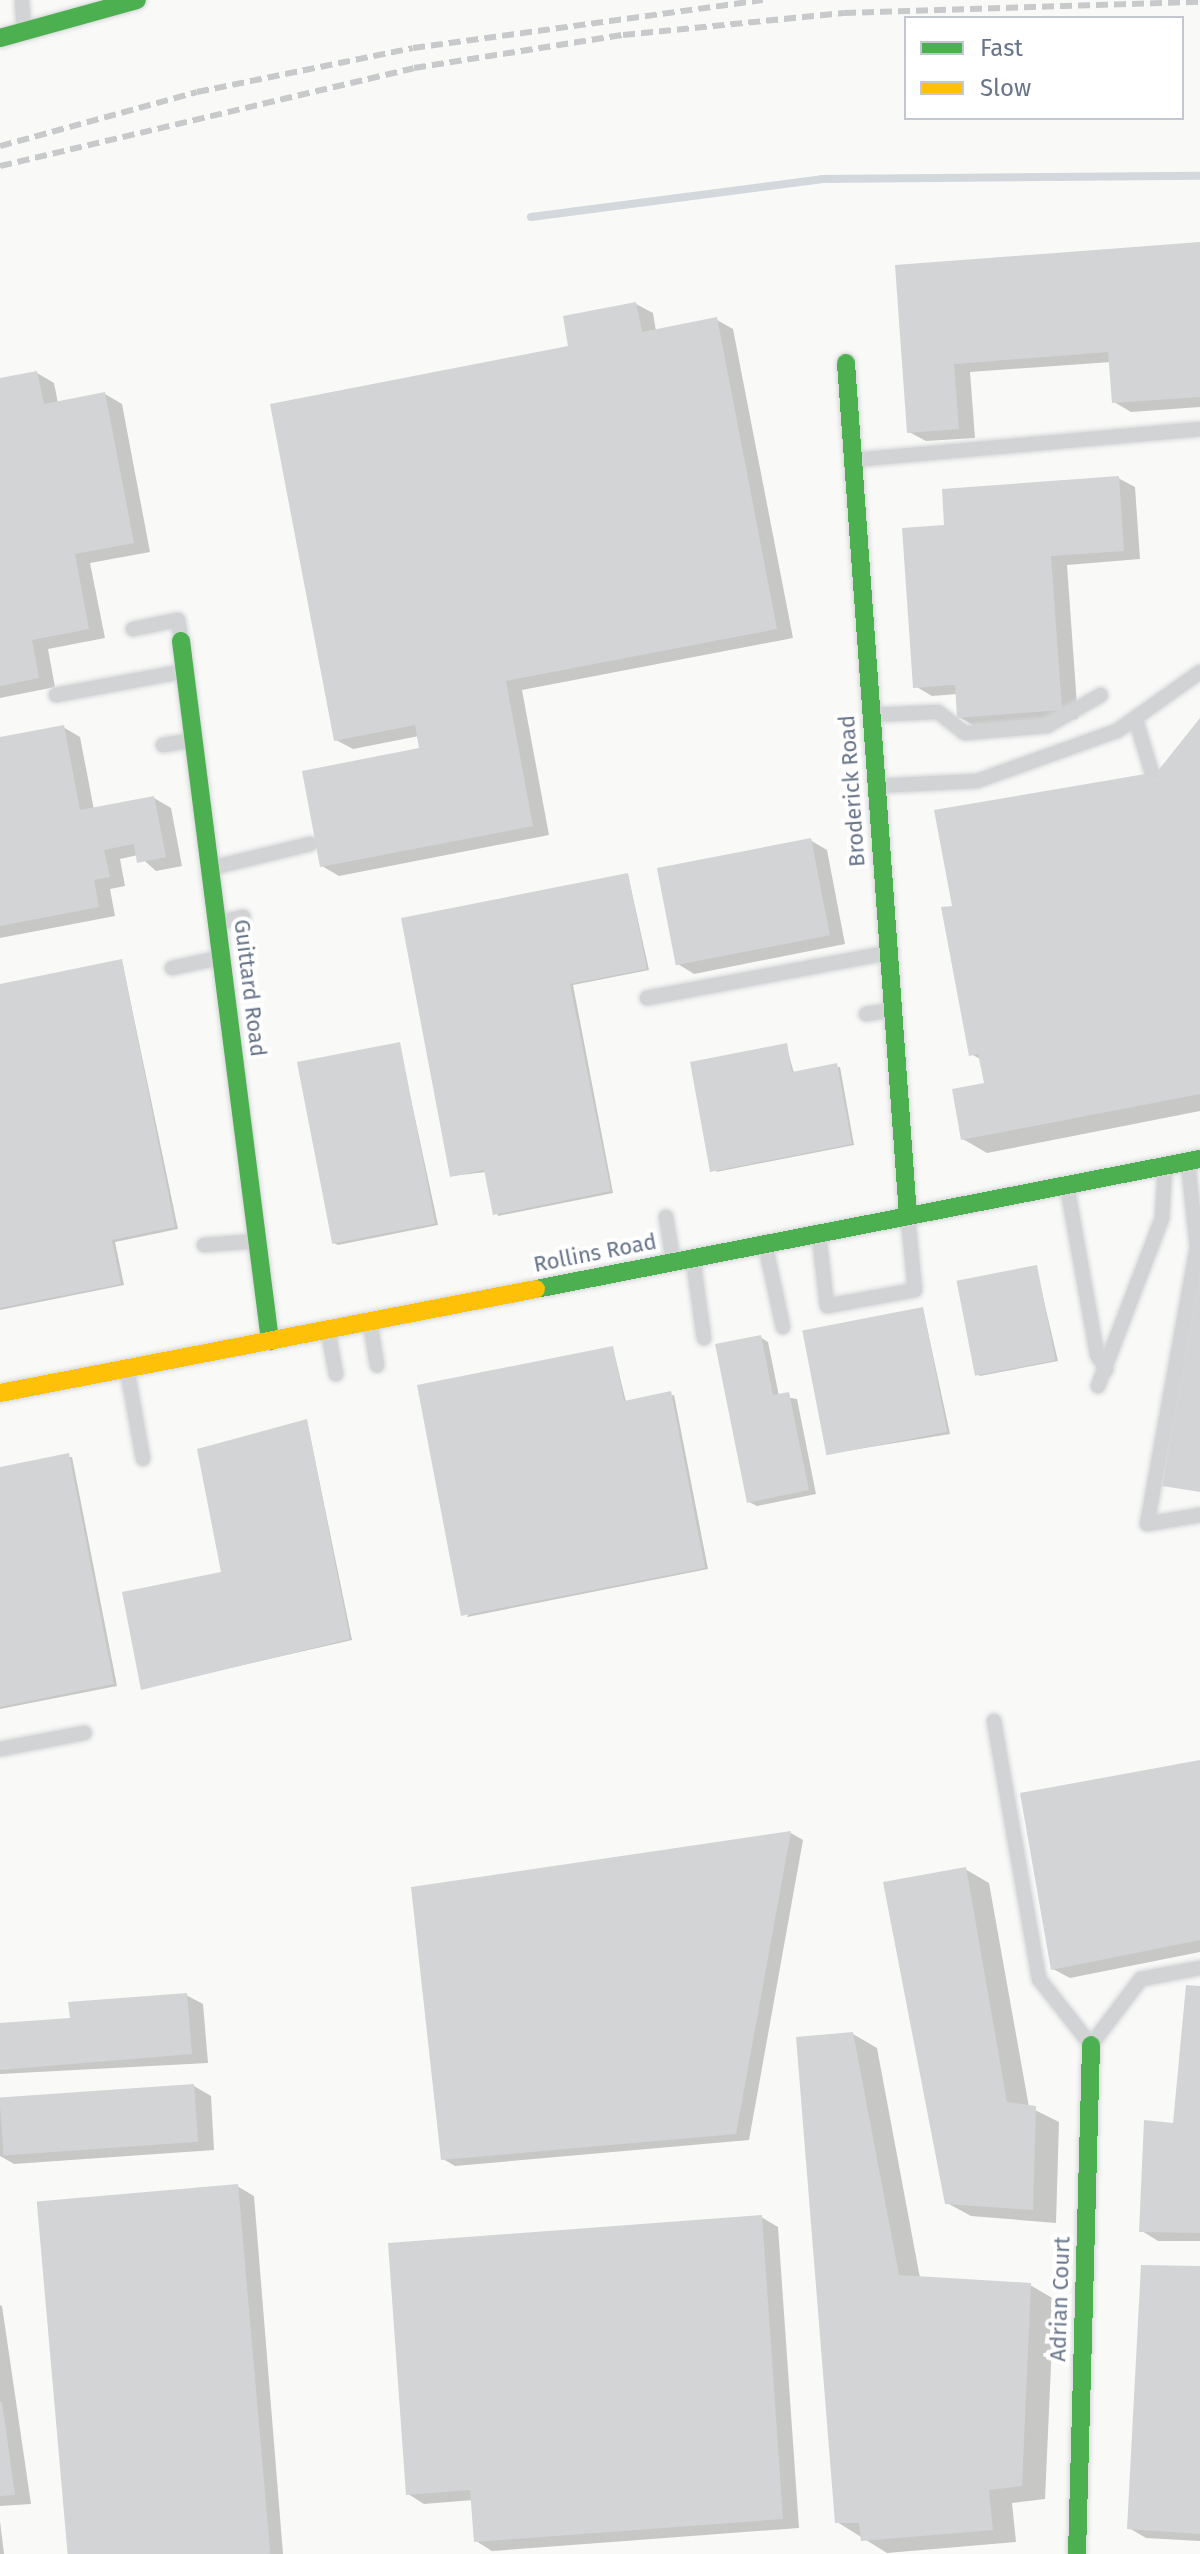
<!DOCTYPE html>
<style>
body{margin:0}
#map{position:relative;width:1200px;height:2554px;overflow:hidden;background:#f9f9f8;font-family:"Fira Sans",sans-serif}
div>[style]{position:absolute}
.shadow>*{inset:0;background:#0003}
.stream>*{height:8px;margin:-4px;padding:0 4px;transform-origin:4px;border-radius:4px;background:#d2d8dc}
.building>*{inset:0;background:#d3d4d5;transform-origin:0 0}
.roads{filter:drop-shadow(0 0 2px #d4d6d7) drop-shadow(0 0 2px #d4d6d7)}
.lane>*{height:14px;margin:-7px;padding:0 7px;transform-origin:7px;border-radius:7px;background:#d2d3d4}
.fast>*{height:18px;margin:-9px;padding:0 9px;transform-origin:9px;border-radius:9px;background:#4caf50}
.slow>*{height:18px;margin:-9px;padding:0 9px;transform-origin:9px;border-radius:9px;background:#ffc107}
.rail>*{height:6px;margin-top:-3px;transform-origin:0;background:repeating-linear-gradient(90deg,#c8c9ca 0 12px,transparent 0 18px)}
span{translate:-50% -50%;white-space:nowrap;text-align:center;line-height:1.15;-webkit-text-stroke:8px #fff;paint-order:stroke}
.street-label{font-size:22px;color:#677489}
.legend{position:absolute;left:904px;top:16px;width:280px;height:104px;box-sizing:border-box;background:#fff;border:2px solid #c2c7d0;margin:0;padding:10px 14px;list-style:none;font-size:24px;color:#677489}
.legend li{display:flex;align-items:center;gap:16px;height:40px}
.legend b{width:40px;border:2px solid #c2c7d0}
</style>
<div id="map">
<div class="shadow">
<div style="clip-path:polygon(1200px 244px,1200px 407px,1131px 412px,1114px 402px,1111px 362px,970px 372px,975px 438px,926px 441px,909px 432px,897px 267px)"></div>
<div style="clip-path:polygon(636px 304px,653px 313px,656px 331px,717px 320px,733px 329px,793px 638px,522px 690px,549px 835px,339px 876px,322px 866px,422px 749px,419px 736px,353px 749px,336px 740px,571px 348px)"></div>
<div style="clip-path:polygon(37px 373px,54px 383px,58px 403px,105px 394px,122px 404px,150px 552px,90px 563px,105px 638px,48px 649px,55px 687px,0 698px,0 380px)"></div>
<div style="clip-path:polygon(1118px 478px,1135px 487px,1140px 559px,1067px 565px,1078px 719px,976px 727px,959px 717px,957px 694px,932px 696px,915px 686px,946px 527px)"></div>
<div style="clip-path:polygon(63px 727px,80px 737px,94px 810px,154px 798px,171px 808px,182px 866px,156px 871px,138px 855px,120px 859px,125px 886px,110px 889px,115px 916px,0 938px,0 739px)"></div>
<div style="clip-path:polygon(1200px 727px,1200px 1111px,987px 1153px,963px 1139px,986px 1084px,982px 1060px,971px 1054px,954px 907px,1158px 774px)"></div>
<div style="clip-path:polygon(810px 840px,827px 850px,845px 944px,694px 974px,678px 964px)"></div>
<div style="clip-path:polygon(628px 875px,649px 970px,573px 985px,613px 1193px,498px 1216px,486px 1172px,452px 1176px)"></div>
<div style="clip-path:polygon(122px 961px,178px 1229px,115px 1242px,124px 1285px,0 1310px,0 986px)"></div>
<div style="clip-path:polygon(399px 1044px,438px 1225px,338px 1245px,334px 1243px)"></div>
<div style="clip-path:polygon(786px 1045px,794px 1073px,840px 1067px,854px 1145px,716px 1172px)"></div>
<div style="clip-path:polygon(1036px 1267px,1058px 1361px,980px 1376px,977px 1374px)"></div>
<div style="clip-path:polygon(923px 1309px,950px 1434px,828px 1454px)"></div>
<div style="clip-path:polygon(760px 1337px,768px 1342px,779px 1396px,797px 1399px,816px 1494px,757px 1506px,749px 1502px)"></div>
<div style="clip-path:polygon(613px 1348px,626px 1402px,674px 1395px,708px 1569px,467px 1617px)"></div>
<div style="clip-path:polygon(307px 1421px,352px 1640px,143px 1688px,223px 1574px)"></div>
<div style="clip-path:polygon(72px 1457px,117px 1686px,0 1709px,0 1469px)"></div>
<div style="clip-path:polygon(1200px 1762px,1200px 1952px,1070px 1978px,1053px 1969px)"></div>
<div style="clip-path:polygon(791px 1833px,803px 1840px,749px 2140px,455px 2166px,443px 2159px)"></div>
<div style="clip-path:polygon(965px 1869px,989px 1883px,1029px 2107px,1059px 2122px,1056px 2223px,971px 2216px,947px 2203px)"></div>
<div style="clip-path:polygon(1200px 1988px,1200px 2241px,1158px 2241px,1142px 2231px,1174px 2125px)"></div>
<div style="clip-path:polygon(186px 1995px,203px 2004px,208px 2063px,0 2074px,0 2026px,72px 2020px)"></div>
<div style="clip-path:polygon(853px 2034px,877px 2048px,920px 2278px,1030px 2285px,1054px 2299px,1045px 2499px,1012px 2503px,1016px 2542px,887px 2553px,837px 2522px)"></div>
<div style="clip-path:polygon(194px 2086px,211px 2096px,214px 2150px,14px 2164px,0 2156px,0 2100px)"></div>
<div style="clip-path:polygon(237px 2186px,254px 2196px,283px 2554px,68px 2554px)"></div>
<div style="clip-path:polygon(761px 2217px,778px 2227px,799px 2528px,492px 2551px,476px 2541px,473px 2500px,424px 2504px,408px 2494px)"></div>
<div style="clip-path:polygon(1200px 2268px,1200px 2541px,1146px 2538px,1129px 2528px)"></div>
<div style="clip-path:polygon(0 2305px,2px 2306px,31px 2504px,0 2506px)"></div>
<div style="clip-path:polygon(0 2521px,4px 2554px,0 2554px)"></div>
</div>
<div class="stream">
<div style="left:531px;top:217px;width:293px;rotate:-7.4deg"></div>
<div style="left:822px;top:179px;width:378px;rotate:-0.5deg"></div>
</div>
<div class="building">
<div style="clip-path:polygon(1200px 242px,1200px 397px,1112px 403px,1108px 352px,954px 364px,959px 429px,907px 433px,895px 265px)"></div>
<div style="clip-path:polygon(636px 302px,642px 332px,717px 317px,777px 629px,506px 681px,533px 826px,320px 867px,302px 771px,419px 748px,415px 725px,334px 741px,270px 404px,568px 346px,563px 316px)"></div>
<div style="clip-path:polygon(37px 371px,44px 404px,105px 392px,134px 543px,75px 554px,89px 629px,32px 640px,39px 678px,0 686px,0 378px)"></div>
<div style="clip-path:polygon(1119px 476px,1124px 551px,1051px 556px,1062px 710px,957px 718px,955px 685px,913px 688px,902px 528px,944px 525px,942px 489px)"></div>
<div style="clip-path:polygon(1200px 718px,1200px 1094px,961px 1140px,952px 1089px,984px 1083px,978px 1054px,969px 1056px,941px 907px,952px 906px,934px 810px,1157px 772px)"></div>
<div style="clip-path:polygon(64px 725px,80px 810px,154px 796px,166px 857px,137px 863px,134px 844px,104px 850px,110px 877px,94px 880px,99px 907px,0 926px,0 737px)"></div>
<div style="left:811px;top:838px;width:99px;height:157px;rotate:79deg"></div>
<div style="clip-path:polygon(628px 873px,647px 969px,570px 984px,611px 1191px,493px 1215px,484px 1170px,450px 1177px,401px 918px)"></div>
<div style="clip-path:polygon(122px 959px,175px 1227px,112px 1240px,121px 1284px,0 1308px,0 984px)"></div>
<div style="left:400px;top:1042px;width:185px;height:105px;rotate:79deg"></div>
<div style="clip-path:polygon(787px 1043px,792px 1072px,837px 1063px,852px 1144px,710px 1172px,690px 1062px)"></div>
<div style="left:1037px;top:1265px;width:97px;height:82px;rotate:79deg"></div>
<div style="clip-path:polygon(1198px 1268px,1200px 1268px,1200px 1492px,1162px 1486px)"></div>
<div style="left:923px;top:1307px;width:127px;height:123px;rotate:79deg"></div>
<div style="clip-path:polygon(761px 1335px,773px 1395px,789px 1392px,809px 1490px,747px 1503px,715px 1344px)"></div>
<div style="clip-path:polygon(613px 1346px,624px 1401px,671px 1391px,705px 1568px,461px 1616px,417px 1385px)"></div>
<div style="clip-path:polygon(307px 1419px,350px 1639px,141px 1690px,122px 1592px,221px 1572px,197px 1449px)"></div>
<div style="clip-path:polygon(69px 1453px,114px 1684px,0 1707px,0 1467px)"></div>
<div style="clip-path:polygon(1200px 1760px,1200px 1940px,1051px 1970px,1020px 1793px)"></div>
<div style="clip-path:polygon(791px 1831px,736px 2134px,441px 2160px,411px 1887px)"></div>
<div style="clip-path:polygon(966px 1867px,1007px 2102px,1036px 2106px,1033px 2210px,945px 2204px,883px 1882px)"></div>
<div style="clip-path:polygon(1186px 1985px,1200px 1986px,1200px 2233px,1139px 2232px,1144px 2120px,1173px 2123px)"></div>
<div style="clip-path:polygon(187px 1993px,192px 2054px,0 2070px,0 2023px,70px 2018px,68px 2002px)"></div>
<div style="clip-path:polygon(853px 2032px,899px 2275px,1031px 2283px,1022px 2486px,989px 2490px,993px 2530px,861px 2541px,859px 2523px,835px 2523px,796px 2037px)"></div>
<div style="left:194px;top:2084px;width:58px;height:195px;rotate:86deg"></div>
<div style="left:238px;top:2184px;width:371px;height:202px;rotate:85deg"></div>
<div style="clip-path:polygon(762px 2215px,783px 2519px,474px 2542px,470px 2490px,406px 2495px,388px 2243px)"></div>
<div style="clip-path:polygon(1141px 2265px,1200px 2266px,1200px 2534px,1127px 2529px)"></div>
<div style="clip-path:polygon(0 2402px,2px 2402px,15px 2495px,0 2496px)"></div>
</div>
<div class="roads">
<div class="lane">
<div style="left:22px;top:2px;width:28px;rotate:86deg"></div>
<div style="left:853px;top:460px;width:348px;rotate:-5.1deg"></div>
<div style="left:133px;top:629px;width:46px;rotate:-11.3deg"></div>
<div style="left:178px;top:620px;width:18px;rotate:81deg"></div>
<div style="left:56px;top:695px;width:131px;rotate:-10.5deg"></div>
<div style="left:871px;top:715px;width:67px;rotate:-2.6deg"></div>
<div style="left:938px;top:712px;width:34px;rotate:38deg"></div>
<div style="left:965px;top:733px;width:82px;rotate:-4.9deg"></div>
<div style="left:1047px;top:726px;width:62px;rotate:-29.9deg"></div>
<div style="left:1137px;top:724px;width:51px;rotate:73deg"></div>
<div style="left:163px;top:745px;width:30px;rotate:-9deg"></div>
<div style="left:877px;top:786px;width:100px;rotate:-2.9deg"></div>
<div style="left:977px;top:781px;width:149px;rotate:-19.7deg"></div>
<div style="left:1117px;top:731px;width:102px;rotate:-35.4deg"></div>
<div style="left:211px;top:868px;width:102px;rotate:-13.6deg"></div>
<div style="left:217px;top:923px;width:27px;rotate:-13deg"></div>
<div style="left:172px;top:968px;width:48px;rotate:-12deg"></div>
<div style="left:647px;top:998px;width:245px;rotate:-10.6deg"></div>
<div style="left:866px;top:1014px;width:25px;rotate:-9deg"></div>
<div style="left:1188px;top:1163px;width:84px;rotate:83.9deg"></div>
<div style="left:1197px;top:1247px;width:281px;rotate:100.2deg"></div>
<div style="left:1147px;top:1524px;width:54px;rotate:-9.6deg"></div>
<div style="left:1067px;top:1186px;width:172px;rotate:79.9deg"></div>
<div style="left:1097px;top:1355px;width:17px;rotate:57deg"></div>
<div style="left:666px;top:1217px;width:44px;rotate:80.8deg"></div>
<div style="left:819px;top:1236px;width:70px;rotate:83.5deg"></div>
<div style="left:827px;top:1306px;width:89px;rotate:-10.3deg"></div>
<div style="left:915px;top:1290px;width:71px;rotate:-95.6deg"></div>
<div style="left:765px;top:1244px;width:85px;rotate:77.8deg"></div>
<div style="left:204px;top:1245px;width:53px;rotate:-4.3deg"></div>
<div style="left:693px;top:1259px;width:80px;rotate:82.1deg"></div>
<div style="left:370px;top:1322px;width:44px;rotate:80.8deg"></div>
<div style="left:328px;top:1331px;width:44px;rotate:79.5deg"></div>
<div style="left:127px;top:1369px;width:91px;rotate:79.9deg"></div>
<div style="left:1098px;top:1386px;width:180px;rotate:-69.1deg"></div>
<div style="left:1162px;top:1218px;width:51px;rotate:-86.6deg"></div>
<div style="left:994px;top:1721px;width:262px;rotate:80.1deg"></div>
<div style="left:1039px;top:1979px;width:84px;rotate:51.8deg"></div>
<div style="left:1091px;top:2045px;width:83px;rotate:-52.9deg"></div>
<div style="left:1141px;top:1979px;width:60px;rotate:-10.6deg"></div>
<div style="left:0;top:1749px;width:86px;rotate:-10.8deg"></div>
</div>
<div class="fast">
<div style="left:0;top:38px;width:142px;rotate:-15.5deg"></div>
<div style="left:846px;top:363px;width:854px;rotate:85.84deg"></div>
<div style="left:181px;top:641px;width:706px;rotate:82.75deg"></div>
<div style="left:536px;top:1289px;width:677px;rotate:-11.08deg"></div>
<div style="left:1077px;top:2554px;width:509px;rotate:-88.42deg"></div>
</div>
<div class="slow">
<div style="left:0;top:1393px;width:546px;rotate:-10.98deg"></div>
</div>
</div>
<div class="rail">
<div style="left:0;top:146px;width:204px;rotate:-15.3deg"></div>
<div style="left:197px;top:92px;width:220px;rotate:-11.5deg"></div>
<div style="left:413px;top:48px;width:353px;rotate:-7.8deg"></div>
<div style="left:0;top:166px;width:425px;rotate:-13.3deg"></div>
<div style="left:414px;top:68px;width:212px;rotate:-9deg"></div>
<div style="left:623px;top:35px;width:222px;rotate:-5.7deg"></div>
<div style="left:844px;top:13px;width:356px;rotate:-1.8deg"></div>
</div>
<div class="street-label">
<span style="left:852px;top:791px;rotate:-94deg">Broderick Road</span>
<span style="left:250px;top:988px;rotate:83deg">Guittard Road</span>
<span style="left:595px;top:1253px;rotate:-11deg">Rollins Road</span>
<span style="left:1060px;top:2299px;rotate:-88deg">Adrian Court</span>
</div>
<ul class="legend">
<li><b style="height:10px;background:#4caf50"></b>Fast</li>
<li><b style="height:10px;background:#ffc107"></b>Slow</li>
</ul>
</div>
